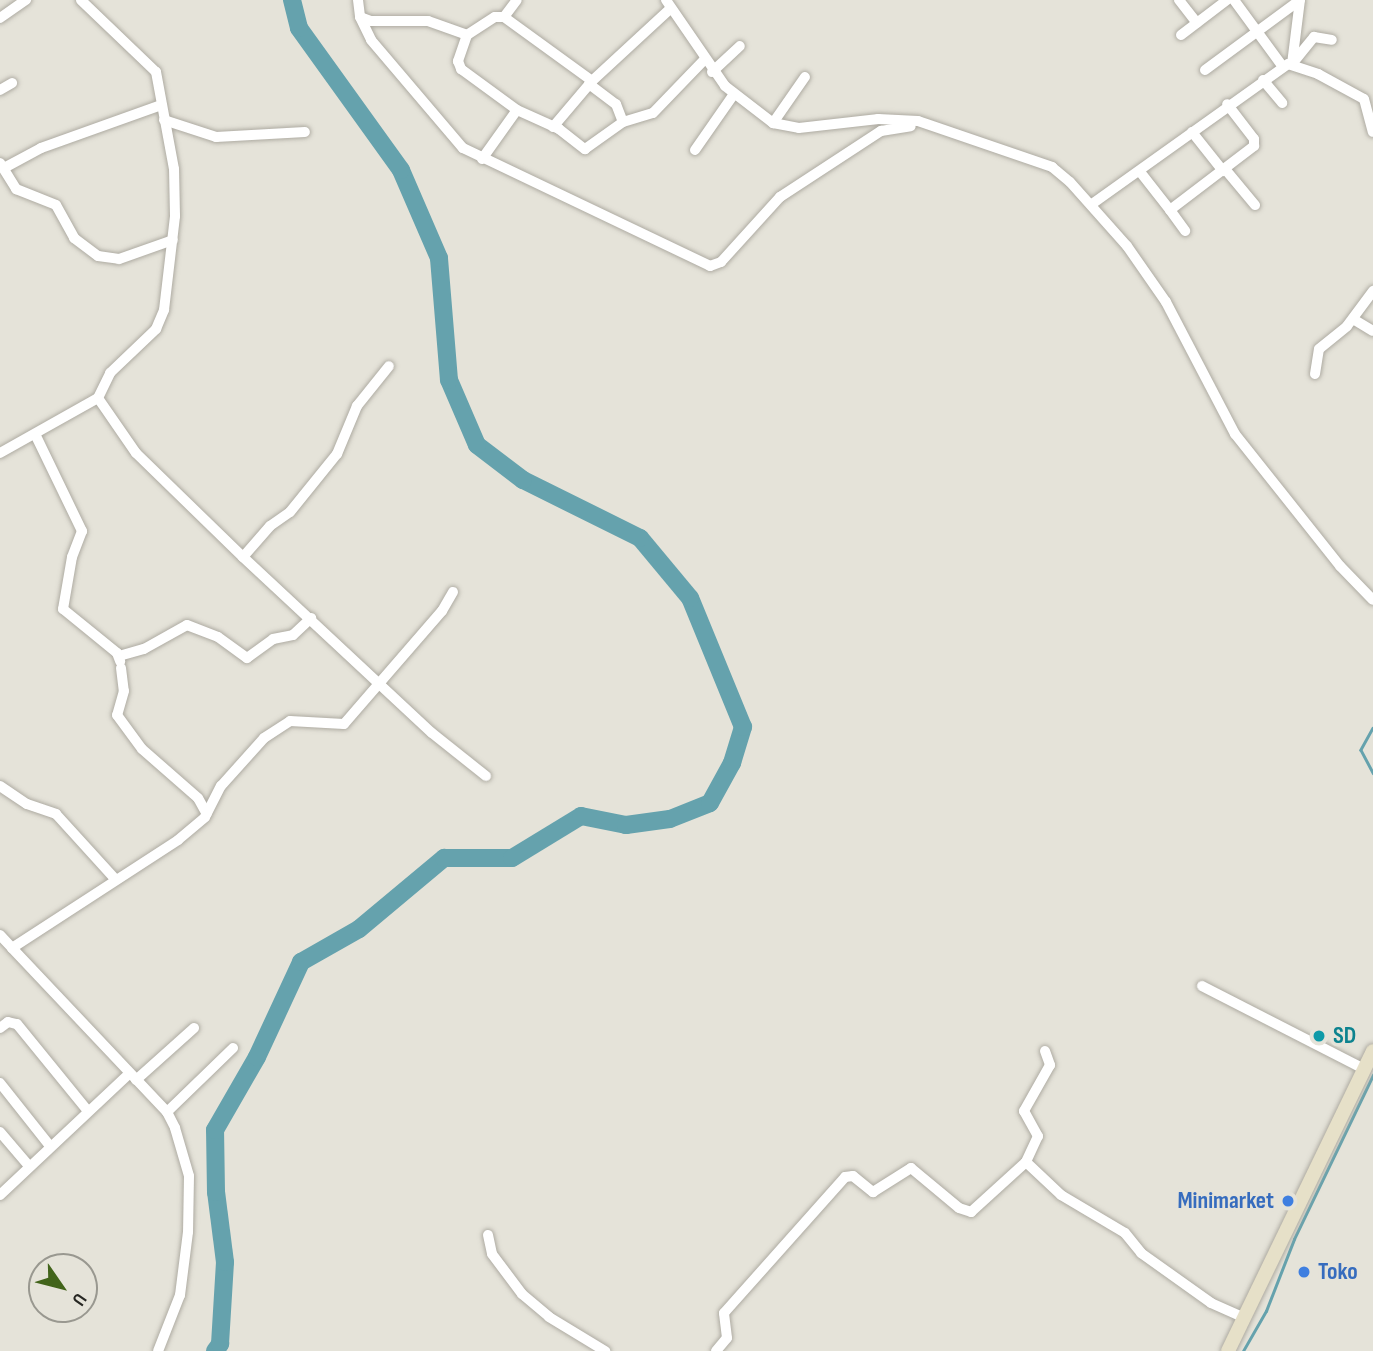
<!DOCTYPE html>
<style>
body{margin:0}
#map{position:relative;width:1373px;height:1351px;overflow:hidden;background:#e5e3d9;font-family:"Sofia Sans Condensed",sans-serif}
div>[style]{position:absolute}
.stream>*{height:2.5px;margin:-1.25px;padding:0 1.25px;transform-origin:1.25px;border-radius:1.25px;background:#65a2ad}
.river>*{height:18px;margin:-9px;padding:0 9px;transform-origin:9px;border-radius:9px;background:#65a2ad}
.roads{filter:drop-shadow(0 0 2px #aeaba2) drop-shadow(0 0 2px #aeaba2)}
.street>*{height:10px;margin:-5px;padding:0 5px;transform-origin:5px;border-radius:5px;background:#fff}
.secondary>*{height:14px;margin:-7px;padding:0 7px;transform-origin:7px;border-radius:7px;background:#e6e0c8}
.dots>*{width:19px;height:19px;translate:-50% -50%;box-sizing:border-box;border:4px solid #e5e3d9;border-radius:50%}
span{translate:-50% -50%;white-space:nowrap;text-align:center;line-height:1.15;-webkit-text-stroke:7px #e5e3d9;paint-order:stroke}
.culture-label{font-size:24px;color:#0d838f;font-weight:700}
.left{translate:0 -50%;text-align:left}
.shop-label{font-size:24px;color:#366cbe;font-weight:700}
.right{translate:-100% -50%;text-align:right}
.north{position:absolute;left:28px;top:1253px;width:70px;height:70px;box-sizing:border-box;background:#e5e3d9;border:2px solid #999890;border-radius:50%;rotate:125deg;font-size:19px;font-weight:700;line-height:28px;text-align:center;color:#272723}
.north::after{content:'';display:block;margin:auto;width:24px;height:32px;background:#42641b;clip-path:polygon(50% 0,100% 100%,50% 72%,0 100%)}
</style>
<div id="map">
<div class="stream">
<div style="left:1373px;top:728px;width:25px;rotate:119deg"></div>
<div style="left:1361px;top:750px;width:26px;rotate:62deg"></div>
<div style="left:1243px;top:1351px;width:46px;rotate:-60.1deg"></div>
<div style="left:1266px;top:1311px;width:77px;rotate:-68.7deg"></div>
<div style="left:1294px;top:1239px;width:182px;rotate:-64.3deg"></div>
</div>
<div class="river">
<div style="left:215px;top:1351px;width:9px;rotate:-54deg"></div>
<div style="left:220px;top:1344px;width:82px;rotate:-86.5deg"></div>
<div style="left:225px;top:1262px;width:71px;rotate:-97.3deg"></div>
<div style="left:216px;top:1192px;width:62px;rotate:-90.9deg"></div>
<div style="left:215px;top:1130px;width:84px;rotate:-60.1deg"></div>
<div style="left:257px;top:1057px;width:105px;rotate:-65.1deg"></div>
<div style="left:301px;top:962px;width:67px;rotate:-29.6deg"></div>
<div style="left:359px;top:929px;width:111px;rotate:-39.9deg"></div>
<div style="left:444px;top:858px;width:68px"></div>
<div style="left:512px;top:858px;width:81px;rotate:-31.3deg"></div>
<div style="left:581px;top:816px;width:46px;rotate:11.3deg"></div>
<div style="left:626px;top:825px;width:44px;rotate:-7.8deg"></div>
<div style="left:670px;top:819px;width:43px;rotate:-21.8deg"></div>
<div style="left:710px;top:803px;width:46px;rotate:-61.2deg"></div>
<div style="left:732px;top:763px;width:38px;rotate:-73deg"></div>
<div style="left:743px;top:727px;width:139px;rotate:-112.3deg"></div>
<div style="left:690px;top:598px;width:78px;rotate:-129.8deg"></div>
<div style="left:640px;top:538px;width:131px;rotate:-153.6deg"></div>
<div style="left:523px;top:480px;width:58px;rotate:-142.7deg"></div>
<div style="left:477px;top:445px;width:71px;rotate:-113.3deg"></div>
<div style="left:449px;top:380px;width:122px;rotate:-94.7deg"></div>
<div style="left:439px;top:258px;width:96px;rotate:-113.4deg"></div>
<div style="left:401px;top:170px;width:175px;rotate:-125.7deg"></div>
<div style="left:299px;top:28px;width:29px;rotate:-104deg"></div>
</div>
<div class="roads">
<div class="street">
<div style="left:358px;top:0;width:17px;rotate:83deg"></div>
<div style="left:360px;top:17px;width:12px;rotate:20deg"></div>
<div style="left:371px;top:21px;width:57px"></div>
<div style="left:428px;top:21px;width:41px;rotate:19.7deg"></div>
<div style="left:467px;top:35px;width:33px;rotate:-33deg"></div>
<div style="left:495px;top:17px;width:9px"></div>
<div style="left:504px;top:17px;width:109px;rotate:36deg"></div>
<div style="left:592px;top:81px;width:105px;rotate:-42.7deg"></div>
<div style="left:666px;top:0;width:104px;rotate:55.5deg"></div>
<div style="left:725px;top:86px;width:61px;rotate:37.6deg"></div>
<div style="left:773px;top:123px;width:26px;rotate:11deg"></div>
<div style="left:799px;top:128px;width:80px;rotate:-6.5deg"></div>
<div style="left:878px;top:119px;width:40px;rotate:2.9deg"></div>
<div style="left:918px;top:121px;width:142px;rotate:18.9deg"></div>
<div style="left:1052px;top:167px;width:23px;rotate:40deg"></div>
<div style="left:1070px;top:182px;width:86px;rotate:48.3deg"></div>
<div style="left:1127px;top:246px;width:68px;rotate:55.1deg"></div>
<div style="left:1166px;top:302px;width:149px;rotate:62.4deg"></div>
<div style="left:1235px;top:434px;width:169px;rotate:51.5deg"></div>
<div style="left:1340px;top:566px;width:47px;rotate:45.9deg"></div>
<div style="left:1179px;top:0;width:29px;rotate:52deg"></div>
<div style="left:1234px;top:0;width:83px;rotate:53.8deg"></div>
<div style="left:360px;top:17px;width:25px;rotate:64deg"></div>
<div style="left:371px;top:40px;width:142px;rotate:49.6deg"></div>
<div style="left:463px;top:148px;width:274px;rotate:25.5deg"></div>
<div style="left:710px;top:266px;width:12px;rotate:-20deg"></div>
<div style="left:721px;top:262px;width:88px;rotate:-47.8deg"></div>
<div style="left:780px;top:197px;width:121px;rotate:-33.2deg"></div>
<div style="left:881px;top:131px;width:30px;rotate:-9deg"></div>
<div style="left:504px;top:17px;width:21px;rotate:-53deg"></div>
<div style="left:0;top:18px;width:32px;rotate:-35deg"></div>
<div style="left:467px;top:35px;width:28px;rotate:109deg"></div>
<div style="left:458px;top:61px;width:9px;rotate:69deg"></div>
<div style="left:461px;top:69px;width:69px;rotate:36.2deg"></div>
<div style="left:1181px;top:35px;width:58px;rotate:-37.3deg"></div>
<div style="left:1292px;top:64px;width:64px;rotate:-82.9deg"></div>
<div style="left:1292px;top:64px;width:35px;rotate:-51deg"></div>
<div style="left:1314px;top:37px;width:18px;rotate:9deg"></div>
<div style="left:1205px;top:70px;width:118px;rotate:-36.4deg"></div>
<div style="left:712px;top:72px;width:38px;rotate:-43deg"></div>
<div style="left:1263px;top:80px;width:30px;rotate:50deg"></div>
<div style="left:589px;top:84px;width:34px;rotate:37deg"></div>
<div style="left:616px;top:104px;width:19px;rotate:69deg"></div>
<div style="left:0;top:90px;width:14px;rotate:-30deg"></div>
<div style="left:164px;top:120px;width:55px;rotate:18.1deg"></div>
<div style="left:216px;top:137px;width:89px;rotate:-3.2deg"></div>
<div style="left:773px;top:123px;width:56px;rotate:-55.2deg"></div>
<div style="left:553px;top:127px;width:60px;rotate:-49.7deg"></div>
<div style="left:1192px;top:132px;width:50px;rotate:51.5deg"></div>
<div style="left:695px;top:150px;width:68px;rotate:-55.1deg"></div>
<div style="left:482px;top:159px;width:60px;rotate:-54.5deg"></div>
<div style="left:517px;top:110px;width:46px;rotate:24.3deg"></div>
<div style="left:559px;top:129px;width:33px;rotate:38deg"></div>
<div style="left:585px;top:149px;width:47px;rotate:-35.4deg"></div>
<div style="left:623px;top:122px;width:31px;rotate:-17deg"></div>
<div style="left:653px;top:113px;width:74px;rotate:-46.1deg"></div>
<div style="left:0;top:163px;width:31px;rotate:58deg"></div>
<div style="left:16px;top:189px;width:43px;rotate:21.8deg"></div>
<div style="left:56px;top:205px;width:38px;rotate:61deg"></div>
<div style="left:74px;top:238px;width:30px;rotate:37deg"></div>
<div style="left:98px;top:256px;width:21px;rotate:8deg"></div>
<div style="left:119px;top:259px;width:57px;rotate:-19.4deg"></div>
<div style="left:4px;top:168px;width:42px;rotate:-28.4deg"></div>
<div style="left:41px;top:148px;width:127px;rotate:-19.7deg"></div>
<div style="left:1225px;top:169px;width:47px;rotate:50.2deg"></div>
<div style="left:1141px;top:173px;width:47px;rotate:51.9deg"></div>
<div style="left:1170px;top:210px;width:106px;rotate:-37.3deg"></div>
<div style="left:1254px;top:146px;width:7px;rotate:-90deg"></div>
<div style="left:1254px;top:139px;width:44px;rotate:-127.6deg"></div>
<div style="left:1092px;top:204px;width:241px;rotate:-35.5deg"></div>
<div style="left:1288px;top:64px;width:32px;rotate:18deg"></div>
<div style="left:1318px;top:74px;width:52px;rotate:28.5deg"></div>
<div style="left:1364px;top:99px;width:34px;rotate:75deg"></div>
<div style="left:1170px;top:210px;width:26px;rotate:54deg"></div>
<div style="left:1353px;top:319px;width:23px;rotate:31deg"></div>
<div style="left:1315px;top:374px;width:25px;rotate:-81deg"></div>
<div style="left:1319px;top:349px;width:36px;rotate:-39deg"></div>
<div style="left:1347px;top:326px;width:44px;rotate:-53.4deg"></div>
<div style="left:98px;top:398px;width:67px;rotate:55.4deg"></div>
<div style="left:136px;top:453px;width:149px;rotate:44.2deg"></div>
<div style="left:243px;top:557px;width:41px;rotate:-48.9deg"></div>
<div style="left:270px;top:526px;width:24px;rotate:-35deg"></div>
<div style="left:290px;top:512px;width:75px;rotate:-51deg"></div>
<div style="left:337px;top:454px;width:52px;rotate:-67.4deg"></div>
<div style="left:357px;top:406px;width:51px;rotate:-51.3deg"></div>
<div style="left:36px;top:436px;width:106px;rotate:64.2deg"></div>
<div style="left:82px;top:531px;width:28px;rotate:111deg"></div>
<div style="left:72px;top:557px;width:53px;rotate:99.8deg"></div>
<div style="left:63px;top:609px;width:70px;rotate:39.2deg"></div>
<div style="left:117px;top:653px;width:9px;rotate:69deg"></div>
<div style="left:0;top:453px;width:112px;rotate:-29.3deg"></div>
<div style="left:98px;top:398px;width:28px;rotate:-64deg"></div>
<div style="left:110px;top:373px;width:64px;rotate:-43.7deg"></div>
<div style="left:156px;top:329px;width:21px;rotate:-67deg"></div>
<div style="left:164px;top:310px;width:95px;rotate:-83.3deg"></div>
<div style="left:175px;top:216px;width:47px;rotate:-91.2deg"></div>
<div style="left:174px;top:169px;width:99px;rotate:-100.5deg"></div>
<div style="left:156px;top:72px;width:104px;rotate:-136.2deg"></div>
<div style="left:243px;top:557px;width:258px;rotate:43deg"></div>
<div style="left:432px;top:733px;width:69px;rotate:38.5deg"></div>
<div style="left:119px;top:656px;width:26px;rotate:-16deg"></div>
<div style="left:144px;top:649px;width:49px;rotate:-29.2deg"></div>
<div style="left:187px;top:625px;width:33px;rotate:21deg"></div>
<div style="left:218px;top:637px;width:36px;rotate:36deg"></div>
<div style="left:247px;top:658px;width:32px;rotate:-36deg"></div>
<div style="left:273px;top:639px;width:20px;rotate:-11deg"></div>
<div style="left:293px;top:635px;width:25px;rotate:-43deg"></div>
<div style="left:121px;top:668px;width:23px;rotate:83deg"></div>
<div style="left:124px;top:691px;width:25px;rotate:106deg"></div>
<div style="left:117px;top:715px;width:42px;rotate:53.7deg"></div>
<div style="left:142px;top:749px;width:74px;rotate:41.2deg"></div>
<div style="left:198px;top:798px;width:18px;rotate:61deg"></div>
<div style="left:0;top:786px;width:32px;rotate:34deg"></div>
<div style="left:27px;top:804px;width:31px;rotate:19deg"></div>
<div style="left:56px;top:814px;width:89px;rotate:47.7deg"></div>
<div style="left:0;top:935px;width:18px;rotate:47deg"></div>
<div style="left:12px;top:948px;width:198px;rotate:-33deg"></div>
<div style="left:178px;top:840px;width:35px;rotate:-40deg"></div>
<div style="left:205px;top:817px;width:35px;rotate:-63deg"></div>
<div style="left:221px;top:786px;width:64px;rotate:-48.1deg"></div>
<div style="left:264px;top:738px;width:31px;rotate:-33deg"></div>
<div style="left:290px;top:721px;width:54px;rotate:3.2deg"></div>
<div style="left:344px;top:724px;width:150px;rotate:-49.1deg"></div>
<div style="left:442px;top:611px;width:22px;rotate:-60deg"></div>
<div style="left:12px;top:948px;width:226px;rotate:46.6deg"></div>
<div style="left:167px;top:1112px;width:18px;rotate:63deg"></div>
<div style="left:175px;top:1128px;width:50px;rotate:73.7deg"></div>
<div style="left:189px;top:1176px;width:56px;rotate:91deg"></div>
<div style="left:188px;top:1232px;width:64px;rotate:97.2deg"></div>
<div style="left:180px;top:1295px;width:60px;rotate:111.4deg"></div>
<div style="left:1202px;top:986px;width:182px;rotate:27.1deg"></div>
<div style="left:0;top:1028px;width:10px;rotate:-37deg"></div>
<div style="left:8px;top:1022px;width:9px;rotate:13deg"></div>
<div style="left:17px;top:1024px;width:112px;rotate:50.8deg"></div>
<div style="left:1045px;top:1051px;width:15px;rotate:70deg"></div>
<div style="left:1050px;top:1065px;width:53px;rotate:119.5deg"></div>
<div style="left:1024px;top:1111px;width:29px;rotate:61deg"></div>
<div style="left:1038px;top:1136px;width:29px;rotate:115deg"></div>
<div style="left:1026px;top:1162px;width:48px;rotate:43.3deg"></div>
<div style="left:1061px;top:1195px;width:74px;rotate:30.7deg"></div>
<div style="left:1125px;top:1233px;width:26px;rotate:51deg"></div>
<div style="left:1141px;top:1253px;width:86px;rotate:35.5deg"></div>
<div style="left:1211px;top:1303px;width:37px;rotate:24deg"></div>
<div style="left:136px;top:1080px;width:78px;rotate:-41.9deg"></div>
<div style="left:0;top:1083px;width:80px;rotate:51.6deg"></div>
<div style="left:167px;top:1112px;width:92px;rotate:-44.1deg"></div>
<div style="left:0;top:1132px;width:45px;rotate:49.5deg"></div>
<div style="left:0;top:1195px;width:178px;rotate:-43.2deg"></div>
<div style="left:488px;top:1235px;width:19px;rotate:78deg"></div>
<div style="left:492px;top:1254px;width:50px;rotate:53.1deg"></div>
<div style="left:522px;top:1294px;width:35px;rotate:40deg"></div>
<div style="left:549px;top:1317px;width:66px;rotate:31.3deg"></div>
<div style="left:716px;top:1351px;width:17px;rotate:-50deg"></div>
<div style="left:727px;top:1338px;width:25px;rotate:-97deg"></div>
<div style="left:724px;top:1313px;width:182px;rotate:-48.3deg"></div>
<div style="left:845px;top:1177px;width:8px;rotate:-7deg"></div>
<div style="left:853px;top:1176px;width:26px;rotate:39deg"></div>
<div style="left:873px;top:1192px;width:45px;rotate:-32.3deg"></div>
<div style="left:911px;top:1168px;width:62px;rotate:39.8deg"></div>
<div style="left:959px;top:1208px;width:13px;rotate:18deg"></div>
<div style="left:971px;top:1212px;width:74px;rotate:-42.3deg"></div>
</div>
<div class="secondary">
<div style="left:1228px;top:1351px;width:333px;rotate:-64.2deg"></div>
</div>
</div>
<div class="dots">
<div style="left:1319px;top:1036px;background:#0f9aa8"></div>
<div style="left:1288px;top:1201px;background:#3f7fe0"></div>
<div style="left:1304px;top:1272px;background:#3f7fe0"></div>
</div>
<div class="culture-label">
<span class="left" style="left:1333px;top:1036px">SD</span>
</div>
<div class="shop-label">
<span class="right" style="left:1274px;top:1201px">Minimarket</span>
<span class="left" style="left:1318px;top:1272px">Toko</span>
</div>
<div class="north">U</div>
</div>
